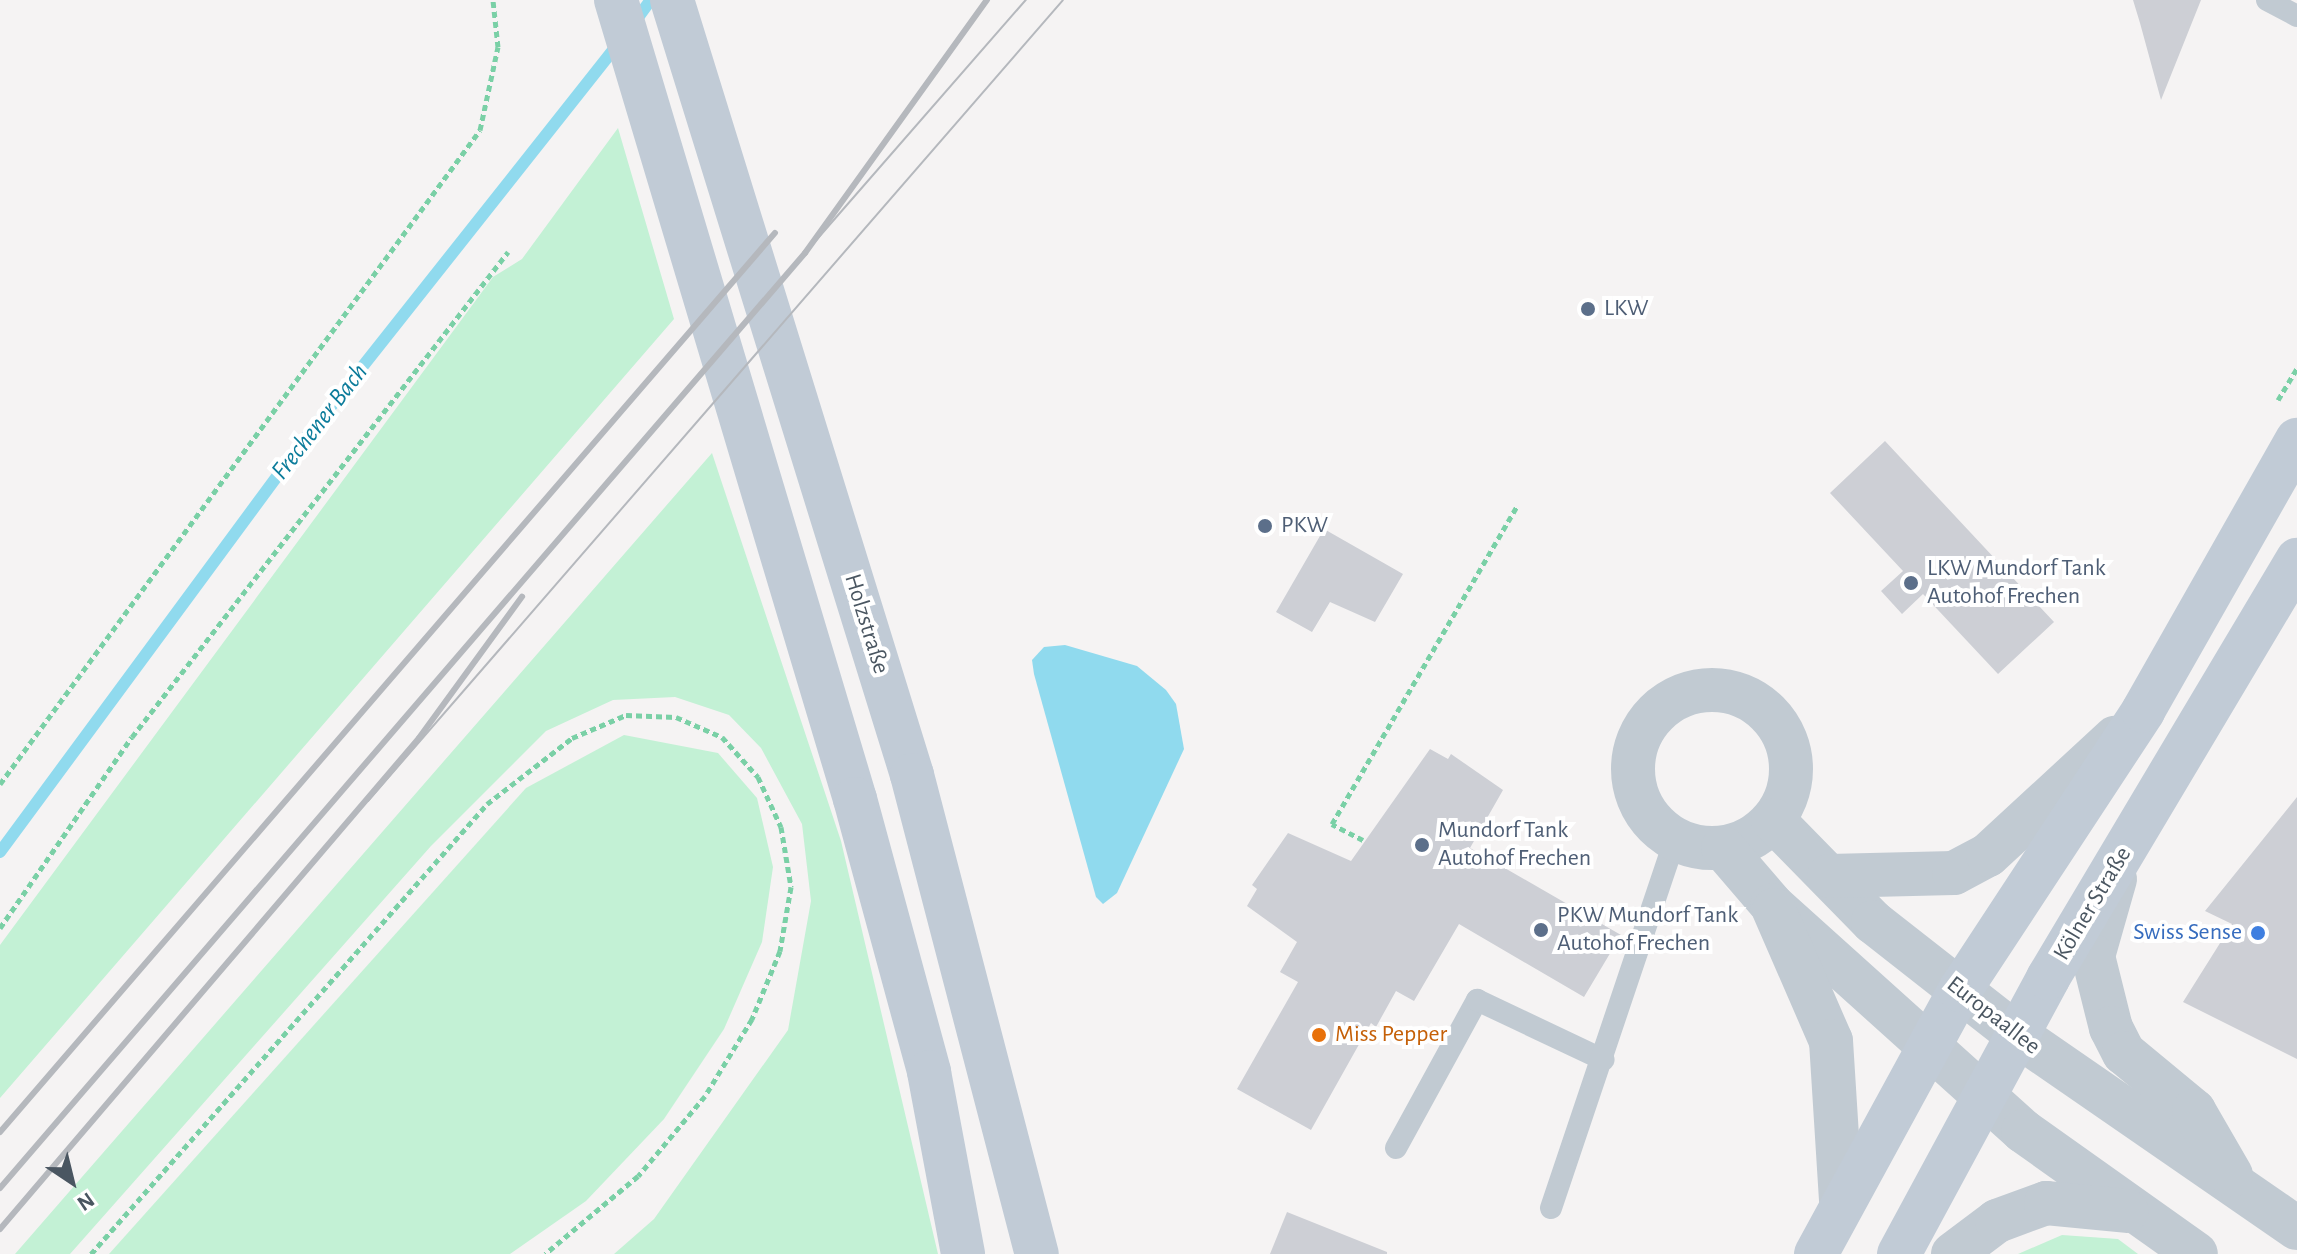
<!DOCTYPE html>
<meta charset="utf-8">
<style>
body{margin:0}
#map{position:relative;width:2297px;height:1254px;overflow:hidden;background:#f5f3f3;font-family:"Alegreya Sans",sans-serif}
div>[style]{position:absolute}
.green>*{inset:0;background:#c3f1d5}
.water>*{inset:0;background:#90daee}
.stream>*{height:12px;margin:-6px;padding:0 6px;transform-origin:6px;border-radius:6px;background:#90daee}
.building>*{inset:0;background:#cdcfd5}
.path>*{height:5px;margin-top:-2.5px;transform-origin:0;background:repeating-linear-gradient(90deg,#7ad0a6 0 6px,transparent 0 10px)}
.service>*{height:22px;margin:-11px;padding:0 11px;transform-origin:11px;border-radius:11px;background:#c1cad2}
.minor>*{height:44px;margin:-22px;padding:0 22px;transform-origin:22px;border-radius:22px;background:#c1cad2}
.minor>.ring{margin:-22px;padding:0;box-sizing:content-box;background:none;border:44px solid #c1cad2;border-radius:50%}
.secondary>*{height:44px;margin:-22px;padding:0 22px;transform-origin:22px;border-radius:22px;background:#c1cbd6}
.tram>*{height:2px;margin:-1px;padding:0 1px;transform-origin:1px;border-radius:1px;background:#b5b8bd}
.rail>*{height:6px;margin:-3px;padding:0 3px;transform-origin:3px;border-radius:3px;background:#b5b8bd}
.dots>*{width:22px;height:22px;translate:-50% -50%;box-sizing:border-box;border:4px solid #fff;border-radius:50%}
span{translate:-50% -50%;white-space:nowrap;text-align:center;line-height:1.15;-webkit-text-stroke:8px #fff;paint-order:stroke}
.service-label{font-size:24px;color:#4e5e75}
.left{translate:0 -50%;text-align:left}
.street-label{font-size:24px;color:#4a5661}
.shop-label{font-size:24px;color:#366cbe}
.right{translate:-100% -50%;text-align:right}
.food-label{font-size:24px;color:#c56008}
.water-label{font-size:26px;color:#0c7c9b;font-style:italic}
.north{position:absolute;left:32px;top:1142px;width:80px;height:80px;-webkit-text-stroke:6px #fff;paint-order:stroke;rotate:145deg;font-size:22px;font-weight:700;line-height:32px;text-align:center;color:#4a5661}
.north::after{content:'';display:block;margin:auto;width:28px;height:36px;background:#4a5661;clip-path:polygon(50% 0,100% 100%,50% 72%,0 100%)}
</style>
<div id="map">
<div class="green">
<div style="clip-path:polygon(618px 128px,674px 319px,0 1098px,0 945px,493px 277px,522px 259px)"></div>
<div style="clip-path:polygon(712px 453px,841px 841px,938px 1254px,614px 1254px,654px 1219px,788px 1030px,811px 901px,802px 824px,761px 748px,729px 715px,675px 697px,613px 700px,546px 731px,431px 846px,70px 1254px,15px 1254px)"></div>
<div style="clip-path:polygon(624px 735px,718px 753px,757px 798px,773px 867px,762px 942px,724px 1029px,664px 1119px,586px 1201px,510px 1254px,109px 1254px,526px 788px)"></div>
<div style="clip-path:polygon(2062px 1235px,2118px 1239px,2138px 1254px,2018px 1254px)"></div>
</div>
<div class="water">
<div style="clip-path:polygon(1065px 645px,1137px 666px,1166px 690px,1176px 704px,1184px 749px,1117px 893px,1103px 904px,1096px 897px,1034px 674px,1032px 660px,1044px 647px)"></div>
</div>
<div class="stream">
<div style="left:634px;top:23px;width:29px;rotate:-54deg"></div>
<div style="left:0;top:852px;width:502px;rotate:-53.59deg"></div>
<div style="left:298px;top:448px;width:515px;rotate:-51.62deg"></div>
</div>
<div class="building">
<div style="clip-path:polygon(2133px 0,2201px 0,2161px 100px,2140px 23px)"></div>
<div style="clip-path:polygon(1885px 441px,2054px 622px,1998px 674px,1923px 594px,1902px 614px,1881px 591px,1903px 571px,1830px 493px)"></div>
<div style="clip-path:polygon(1324px 529px,1403px 574px,1375px 622px,1330px 602px,1312px 632px,1276px 612px)"></div>
<div style="clip-path:polygon(1430px 749px,1448px 759px,1451px 754px,1503px 790px,1470px 848px,1621px 935px,1584px 997px,1459px 924px,1414px 1001px,1396px 991px,1376px 1027px,1371px 1023px,1311px 1130px,1237px 1089px,1298px 982px,1280px 972px,1297px 942px,1247px 906px,1257px 889px,1252px 885px,1288px 833px,1351px 861px)"></div>
<div style="clip-path:polygon(2297px 797px,2297px 1059px,2183px 1002px,2232px 924px,2205px 911px)"></div>
<div style="clip-path:polygon(1287px 1212px,1387px 1252px,1387px 1254px,1270px 1254px)"></div>
</div>
<div class="path">
<div style="left:2278px;top:400px;width:37px;rotate:-59deg"></div>
<div style="left:0;top:784px;width:811px;rotate:-53.72deg"></div>
<div style="left:480px;top:130px;width:85px;rotate:-77.8deg"></div>
<div style="left:498px;top:47px;width:47px;rotate:-96.1deg"></div>
<div style="left:1363px;top:840px;width:35px;rotate:-153deg"></div>
<div style="left:1332px;top:824px;width:368px;rotate:-59.8deg"></div>
<div style="left:0;top:928px;width:232px;rotate:-55.4deg"></div>
<div style="left:132px;top:737px;width:614px;rotate:-52.22deg"></div>
<div style="left:91px;top:1254px;width:599px;rotate:-48.65deg"></div>
<div style="left:487px;top:804px;width:108px;rotate:-37.8deg"></div>
<div style="left:572px;top:738px;width:59px;rotate:-23.1deg"></div>
<div style="left:626px;top:715px;width:50px;rotate:2.3deg"></div>
<div style="left:676px;top:717px;width:50px;rotate:23.5deg"></div>
<div style="left:722px;top:737px;width:54px;rotate:48deg"></div>
<div style="left:758px;top:777px;width:55px;rotate:65.3deg"></div>
<div style="left:781px;top:827px;width:61px;rotate:80.5deg"></div>
<div style="left:791px;top:887px;width:65px;rotate:99.8deg"></div>
<div style="left:780px;top:951px;width:74px;rotate:112.4deg"></div>
<div style="left:752px;top:1019px;width:90px;rotate:121.4deg"></div>
<div style="left:705px;top:1096px;width:104px;rotate:129.9deg"></div>
<div style="left:638px;top:1176px;width:121px;rotate:140deg"></div>
</div>
<div class="service">
<div style="left:2267px;top:0;width:34px;rotate:28deg"></div>
<div style="left:1396px;top:1148px;width:169px;rotate:-61.3deg"></div>
<div style="left:1477px;top:1000px;width:140px;rotate:25.3deg"></div>
<div style="left:1551px;top:1208px;width:389px;rotate:-71.4deg"></div>
</div>
<div class="minor">
<div class="ring" style="left:1633px;top:690px;width:114px;height:114px"></div>
<div style="left:1773px;top:820px;width:143px;rotate:45.6deg"></div>
<div style="left:1873px;top:922px;width:183px;rotate:38.1deg"></div>
<div style="left:2017px;top:1035px;width:340px;rotate:34.6deg"></div>
<div style="left:1723px;top:848px;width:75px;rotate:49.3deg"></div>
<div style="left:1772px;top:905px;width:338px;rotate:42deg"></div>
<div style="left:2023px;top:1131px;width:212px;rotate:35.4deg"></div>
<div style="left:1829px;top:876px;width:125px;rotate:-1.4deg"></div>
<div style="left:1954px;top:873px;width:38px;rotate:-28deg"></div>
<div style="left:1988px;top:855px;width:173px;rotate:-42.7deg"></div>
<div style="left:2115px;top:879px;width:80px;rotate:105.9deg"></div>
<div style="left:2093px;top:956px;width:74px;rotate:76deg"></div>
<div style="left:2111px;top:1028px;width:28px;rotate:63deg"></div>
<div style="left:2124px;top:1053px;width:91px;rotate:39.6deg"></div>
<div style="left:2194px;top:1111px;width:74px;rotate:60deg"></div>
<div style="left:1774px;top:910px;width:143px;rotate:66.5deg"></div>
<div style="left:1831px;top:1041px;width:159px;rotate:86.4deg"></div>
<div style="left:1953px;top:1254px;width:55px;rotate:-36.9deg"></div>
<div style="left:1997px;top:1221px;width:52px;rotate:-20.2deg"></div>
<div style="left:2046px;top:1203px;width:81px;rotate:5.6deg"></div>
</div>
<div class="secondary">
<div style="left:616px;top:0;width:834px;rotate:73.35deg"></div>
<div style="left:855px;top:799px;width:283px;rotate:74.8deg"></div>
<div style="left:929px;top:1072px;width:185px;rotate:79.4deg"></div>
<div style="left:672px;top:0;width:811px;rotate:72.79deg"></div>
<div style="left:912px;top:775px;width:495px;rotate:75.4deg"></div>
<div style="left:1816px;top:1254px;width:301px;rotate:-61.4deg"></div>
<div style="left:1960px;top:990px;width:334px;rotate:-56.7deg"></div>
<div style="left:2143px;top:711px;width:312px;rotate:-60.4deg"></div>
<div style="left:1899px;top:1254px;width:314px;rotate:-61.6deg"></div>
<div style="left:2048px;top:978px;width:487px;rotate:-59.2deg"></div>
</div>
<div class="tram">
<div style="left:805px;top:253px;width:336px;rotate:-48.9deg"></div>
<div style="left:368px;top:801px;width:1060px;rotate:-49.05deg"></div>
</div>
<div class="rail">
<div style="left:0;top:1132px;width:1187px;rotate:-49.24deg"></div>
<div style="left:0;top:1188px;width:1234px;rotate:-49.27deg"></div>
<div style="left:805px;top:253px;width:312px;rotate:-54.3deg"></div>
<div style="left:0;top:1229px;width:645px;rotate:-49.52deg"></div>
<div style="left:419px;top:738px;width:175px;rotate:-53.9deg"></div>
</div>
<div class="dots">
<div style="left:1588px;top:309px;background:#5c6f8a"></div>
<div style="left:1265px;top:526px;background:#5c6f8a"></div>
<div style="left:1911px;top:583px;background:#5c6f8a"></div>
<div style="left:1422px;top:845px;background:#5c6f8a"></div>
<div style="left:1541px;top:930px;background:#5c6f8a"></div>
<div style="left:2258px;top:933px;background:#3f7fe0"></div>
<div style="left:1319px;top:1035px;background:#e8710a"></div>
</div>
<div class="service-label">
<span class="left" style="left:1604px;top:309px">LKW</span>
<span class="left" style="left:1281px;top:526px">PKW</span>
<span class="left" style="left:1927px;top:583px">LKW Mundorf Tank<br>Autohof Frechen</span>
<span class="left" style="left:1438px;top:845px">Mundorf Tank<br>Autohof Frechen</span>
<span class="left" style="left:1557px;top:930px">PKW Mundorf Tank<br>Autohof Frechen</span>
</div>
<div class="street-label">
<span style="left:866px;top:624px;rotate:73deg">Holzstraße</span>
<span style="left:2093px;top:904px;rotate:-59deg">Kölner Straße</span>
<span style="left:1993px;top:1016px;rotate:38deg">Europaallee</span>
</div>
<div class="shop-label">
<span class="right" style="left:2242px;top:933px">Swiss Sense</span>
</div>
<div class="food-label">
<span class="left" style="left:1335px;top:1035px">Miss Pepper</span>
</div>
<div class="water-label">
<span style="left:320px;top:422px;rotate:-52deg">Frechener Bach</span>
</div>
<div class="north">N</div>
</div>
